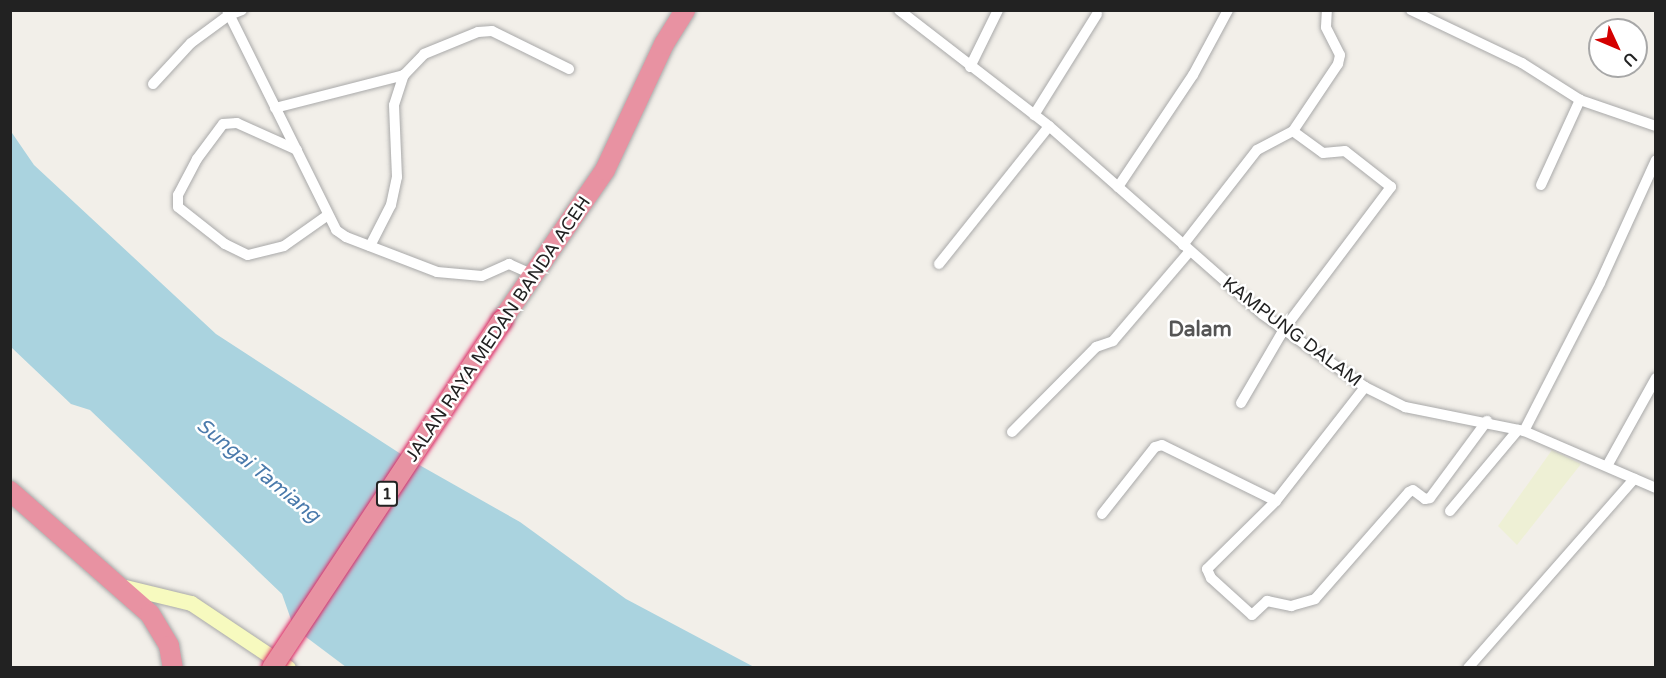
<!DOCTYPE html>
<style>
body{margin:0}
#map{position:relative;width:1666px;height:678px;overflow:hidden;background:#f2efe9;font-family:"Varela Round",sans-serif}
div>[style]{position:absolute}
.farmland>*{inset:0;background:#eef0d5}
.water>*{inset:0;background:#aad3df}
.roads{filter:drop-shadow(0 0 2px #a9a9a9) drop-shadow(0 0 2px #a9a9a9)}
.street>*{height:10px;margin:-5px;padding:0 5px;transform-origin:5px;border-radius:5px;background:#fff}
.secondary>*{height:15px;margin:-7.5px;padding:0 7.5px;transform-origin:7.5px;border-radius:7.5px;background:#f7fabf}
.highway>*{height:20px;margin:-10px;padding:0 10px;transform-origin:10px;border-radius:10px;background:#e892a2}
.bridges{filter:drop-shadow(0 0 2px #dc2a67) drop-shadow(0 0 2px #dc2a67)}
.highway-bridge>*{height:20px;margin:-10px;padding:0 10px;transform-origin:10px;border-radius:10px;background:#e892a2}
span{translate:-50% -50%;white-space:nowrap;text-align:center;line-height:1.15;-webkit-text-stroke:5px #fff;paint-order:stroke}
.shield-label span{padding:2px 4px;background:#fff;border:2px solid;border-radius:4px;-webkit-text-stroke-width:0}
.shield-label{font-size:16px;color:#222;font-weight:700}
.street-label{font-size:18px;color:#222}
.water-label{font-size:20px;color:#4a7aab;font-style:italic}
.quarter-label{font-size:21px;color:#555;font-weight:700}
.frame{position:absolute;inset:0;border:12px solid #222;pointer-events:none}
.north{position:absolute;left:1588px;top:18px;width:60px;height:60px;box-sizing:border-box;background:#fff;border:2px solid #a7a7a7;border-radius:50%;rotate:134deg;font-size:16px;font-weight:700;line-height:24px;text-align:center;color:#222}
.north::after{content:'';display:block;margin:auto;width:21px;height:27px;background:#d40000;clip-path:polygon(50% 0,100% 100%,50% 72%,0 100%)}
</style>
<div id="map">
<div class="farmland">
<div style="clip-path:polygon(1552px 450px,1581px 464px,1517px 545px,1498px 526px)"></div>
</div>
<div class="water">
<div style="clip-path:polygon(10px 130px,34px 165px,216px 334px,407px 458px,520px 522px,626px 599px,754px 667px,346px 667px,294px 628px,282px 594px,90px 410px,71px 404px,11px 347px)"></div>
</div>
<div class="roads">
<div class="street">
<div style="left:227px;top:10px;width:246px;rotate:63.6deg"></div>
<div style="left:336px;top:230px;width:12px;rotate:35deg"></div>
<div style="left:346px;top:237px;width:97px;rotate:21deg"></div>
<div style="left:437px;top:272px;width:45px;rotate:5.1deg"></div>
<div style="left:482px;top:276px;width:30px;rotate:-24deg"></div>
<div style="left:509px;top:264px;width:27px;rotate:24deg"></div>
<div style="left:899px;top:10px;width:190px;rotate:37.7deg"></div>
<div style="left:1049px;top:126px;width:284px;rotate:41.4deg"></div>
<div style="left:1262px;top:314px;width:126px;rotate:35.3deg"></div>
<div style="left:1365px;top:387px;width:45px;rotate:26.6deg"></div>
<div style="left:1405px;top:407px;width:121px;rotate:11.4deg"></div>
<div style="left:1524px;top:431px;width:144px;rotate:23.4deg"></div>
<div style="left:1411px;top:10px;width:123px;rotate:25.5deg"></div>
<div style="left:1522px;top:63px;width:69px;rotate:32.5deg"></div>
<div style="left:970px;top:67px;width:64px;rotate:-63.8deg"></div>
<div style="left:153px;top:84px;width:56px;rotate:-47.2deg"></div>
<div style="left:191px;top:43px;width:47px;rotate:-36.4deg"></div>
<div style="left:229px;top:15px;width:14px;rotate:-21deg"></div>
<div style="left:275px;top:108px;width:133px;rotate:-14.3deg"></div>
<div style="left:1034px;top:115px;width:119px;rotate:-58deg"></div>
<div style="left:297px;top:150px;width:66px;rotate:-155.8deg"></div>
<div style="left:237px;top:123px;width:14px;rotate:176deg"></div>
<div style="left:223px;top:124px;width:44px;rotate:126.6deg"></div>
<div style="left:197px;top:159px;width:41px;rotate:117.8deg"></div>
<div style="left:178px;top:195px;width:12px;rotate:90deg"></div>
<div style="left:178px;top:207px;width:60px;rotate:38.2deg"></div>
<div style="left:225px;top:244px;width:25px;rotate:26deg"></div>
<div style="left:248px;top:255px;width:37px;rotate:-14deg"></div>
<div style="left:284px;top:246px;width:54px;rotate:-35.2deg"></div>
<div style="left:1541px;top:185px;width:94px;rotate:-65.4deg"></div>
<div style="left:1580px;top:100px;width:80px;rotate:18.9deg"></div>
<div style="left:1118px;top:187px;width:135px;rotate:-56.2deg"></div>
<div style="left:1193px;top:75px;width:74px;rotate:-61.7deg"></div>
<div style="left:1183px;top:245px;width:120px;rotate:-52.1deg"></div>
<div style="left:1257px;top:150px;width:41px;rotate:-27.8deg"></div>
<div style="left:1293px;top:131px;width:81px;rotate:-56.1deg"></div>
<div style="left:1338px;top:64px;width:9px;rotate:-77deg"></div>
<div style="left:1340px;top:55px;width:31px;rotate:-117deg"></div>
<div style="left:1326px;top:27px;width:17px;rotate:-87deg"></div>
<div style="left:370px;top:246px;width:46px;rotate:-62.9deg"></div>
<div style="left:391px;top:205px;width:29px;rotate:-78deg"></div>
<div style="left:397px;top:177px;width:72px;rotate:-92.4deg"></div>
<div style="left:394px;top:105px;width:32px;rotate:-72deg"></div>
<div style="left:404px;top:75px;width:29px;rotate:-46deg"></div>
<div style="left:424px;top:54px;width:58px;rotate:-22.2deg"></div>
<div style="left:478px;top:32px;width:14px;rotate:-4deg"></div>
<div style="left:492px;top:31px;width:86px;rotate:26.3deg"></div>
<div style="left:939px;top:264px;width:176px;rotate:-51.4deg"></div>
<div style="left:1365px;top:387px;width:145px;rotate:128deg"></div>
<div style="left:1276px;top:501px;width:97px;rotate:135.4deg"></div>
<div style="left:1207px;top:569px;width:10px;rotate:66deg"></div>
<div style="left:1211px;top:578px;width:55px;rotate:42.1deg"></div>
<div style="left:1252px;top:615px;width:21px;rotate:-43deg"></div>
<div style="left:1267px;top:601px;width:25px;rotate:12deg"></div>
<div style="left:1291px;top:606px;width:25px;rotate:-16deg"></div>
<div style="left:1315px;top:599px;width:142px;rotate:-48.7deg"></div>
<div style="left:1409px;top:492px;width:4px;rotate:-27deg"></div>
<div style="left:1413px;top:490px;width:15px;rotate:37deg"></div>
<div style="left:1425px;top:499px;width:5px;rotate:-11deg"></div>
<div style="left:1430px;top:498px;width:96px;rotate:-53.5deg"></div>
<div style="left:1241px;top:403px;width:86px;rotate:-59.8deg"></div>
<div style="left:1284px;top:329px;width:178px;rotate:-53deg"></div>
<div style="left:1391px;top:187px;width:58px;rotate:-142deg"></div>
<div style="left:1345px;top:151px;width:22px;rotate:175deg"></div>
<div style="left:1323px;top:153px;width:37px;rotate:-144deg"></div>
<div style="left:1524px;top:431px;width:166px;rotate:-62.8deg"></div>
<div style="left:1600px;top:283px;width:135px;rotate:-65.5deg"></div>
<div style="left:1012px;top:432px;width:120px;rotate:-45.3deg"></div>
<div style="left:1096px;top:347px;width:18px;rotate:-19deg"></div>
<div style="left:1113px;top:341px;width:118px;rotate:-49.5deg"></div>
<div style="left:1607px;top:466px;width:101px;rotate:-60.9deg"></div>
<div style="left:1450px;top:511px;width:106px;rotate:-50deg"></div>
<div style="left:1102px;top:514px;width:85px;rotate:-51.7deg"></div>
<div style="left:1155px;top:447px;width:7px;rotate:-16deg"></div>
<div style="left:1162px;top:445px;width:127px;rotate:26.2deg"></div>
<div style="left:1468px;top:668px;width:252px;rotate:-48.7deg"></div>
</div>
<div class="secondary">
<div style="left:121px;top:586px;width:72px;rotate:13.7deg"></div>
<div style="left:191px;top:603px;width:117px;rotate:33.8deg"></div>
</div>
<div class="highway">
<div style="left:502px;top:320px;width:182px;rotate:-55.5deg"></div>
<div style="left:605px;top:170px;width:139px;rotate:-64.9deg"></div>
<div style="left:664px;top:44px;width:40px;rotate:-58deg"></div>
<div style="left:10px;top:491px;width:186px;rotate:41.3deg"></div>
<div style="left:150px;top:614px;width:37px;rotate:59deg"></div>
<div style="left:169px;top:646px;width:22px;rotate:80deg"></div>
</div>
</div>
<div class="bridges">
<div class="highway-bridge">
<div style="left:272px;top:668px;width:417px;rotate:-56.5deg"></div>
</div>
</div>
<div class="shield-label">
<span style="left:387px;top:494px">1</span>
</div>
<div class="street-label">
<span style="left:498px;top:329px;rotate:-56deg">JALAN RAYA MEDAN BANDA ACEH</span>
<span style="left:1292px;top:332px;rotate:37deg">KAMPUNG DALAM</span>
</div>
<div class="water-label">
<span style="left:258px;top:471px;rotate:39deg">Sungai Tamiang</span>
</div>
<div class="quarter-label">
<span style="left:1200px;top:330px">Dalam</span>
</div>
<div class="frame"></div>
<div class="north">U</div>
</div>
